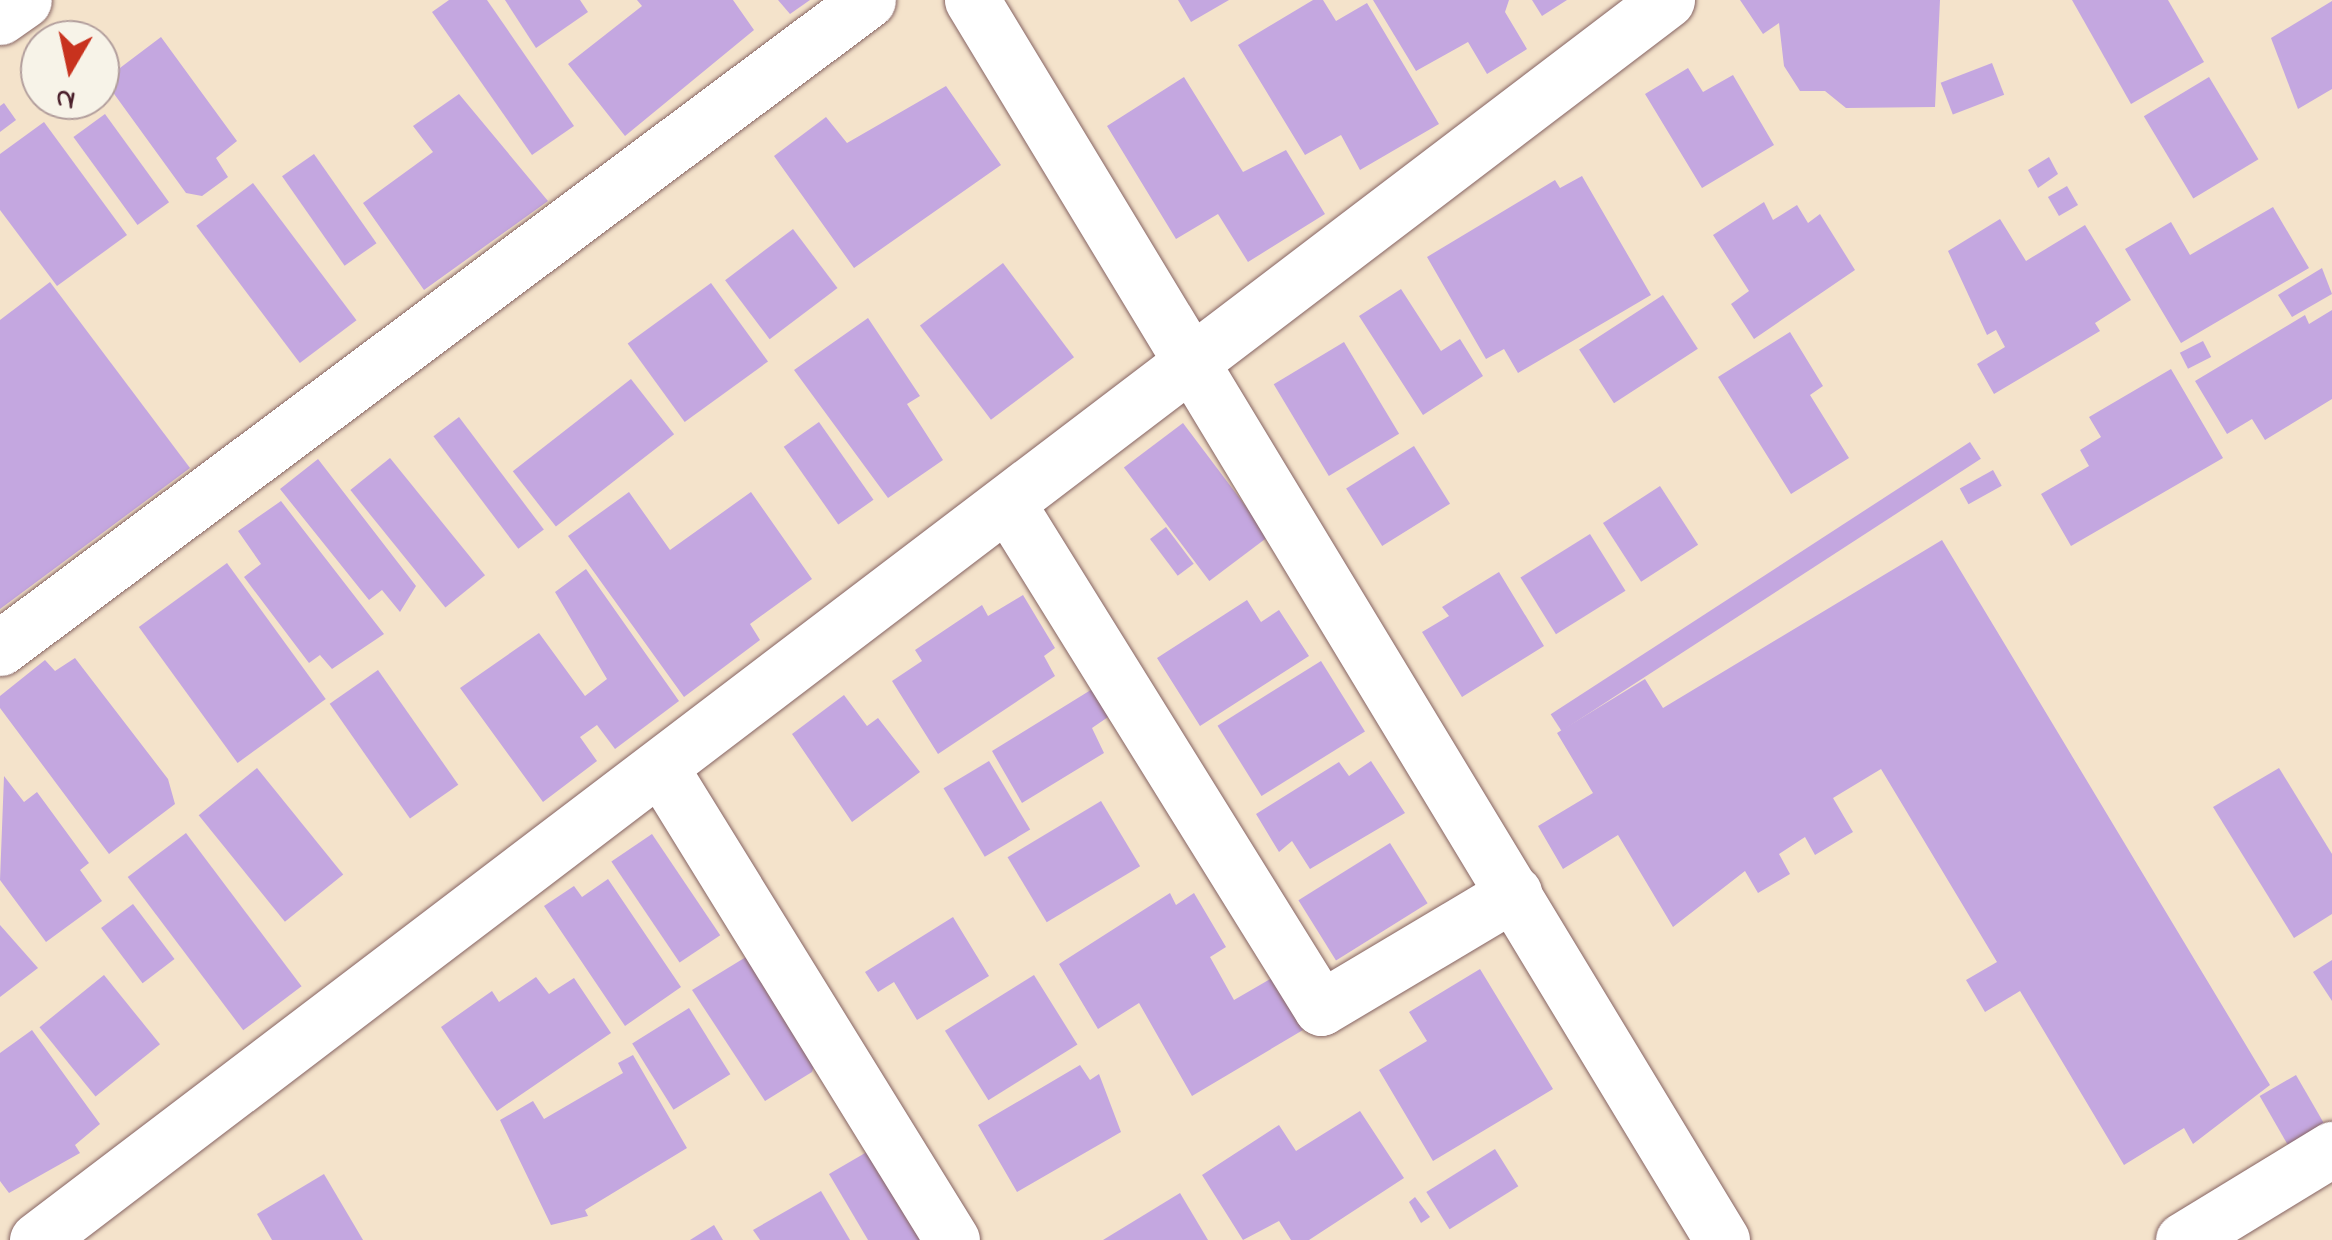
<!DOCTYPE html>
<style>
body{margin:0}
#map{position:relative;width:2332px;height:1240px;overflow:hidden;background:#f4e3cb;font-family:"Indie Flower",sans-serif}
div>[style]{position:absolute}
.building>*{inset:0;background:#c4a7e0;transform-origin:0 0}
.roads{filter:drop-shadow(0 0 2px #866463) drop-shadow(0 0 2px #866463)}
.street>*{height:55px;margin:-27.5px;padding:0 27.5px;transform-origin:27.5px;border-radius:27.5px;background:#fff}
.primary>*{height:55px;margin:-27.5px;padding:0 27.5px;transform-origin:27.5px;border-radius:27.5px;background:#fff}
span{translate:-50% -50%;white-space:nowrap;text-align:center;line-height:1.15;-webkit-text-stroke:8px #f7f3e8;paint-order:stroke}
.north{position:absolute;left:20px;top:20px;width:100px;height:100px;box-sizing:border-box;background:#f7f3e8;border:2px solid #b29e9c;border-radius:50%;rotate:189deg;font-size:28px;font-weight:700;line-height:40px;text-align:center;color:#4a1f2b}
.north::after{content:'';display:block;margin:auto;width:35px;height:45px;background:#c8321e;clip-path:polygon(50% 0,100% 100%,50% 72%,0 100%)}
</style>
<div id="map">
<div class="building">
<div style="clip-path:polygon(449px 0,487px 0,574px 126px,532px 155px,432px 12px)"></div>
<div style="clip-path:polygon(505px 0,580px 0,588px 12px,536px 48px)"></div>
<div style="clip-path:polygon(637px 0,733px 0,754px 30px,625px 136px,568px 64px,642px 6px)"></div>
<div style="clip-path:polygon(778px 0,810px 0,790px 14px)"></div>
<div style="clip-path:polygon(1178px 0,1229px 0,1191px 22px)"></div>
<div style="clip-path:polygon(1313px 0,1323px 0,1336px 21px,1367px 3px,1439px 124px,1360px 170px,1341px 135px,1305px 155px,1238px 45px)"></div>
<div style="clip-path:polygon(1373px 0,1509px 0,1505px 12px,1527px 49px,1487px 74px,1468px 42px,1416px 71px)"></div>
<div style="clip-path:polygon(1532px 0,1567px 0,1542px 16px)"></div>
<div style="clip-path:polygon(1740px 0,1940px 0,1935px 107px,1846px 108px,1825px 91px,1800px 91px,1784px 66px,1779px 23px,1763px 34px)"></div>
<div style="clip-path:polygon(2072px 0,2168px 0,2204px 62px,2131px 104px)"></div>
<div style="clip-path:polygon(2332px 1px,2332px 89px,2298px 109px,2271px 38px)"></div>
<div style="clip-path:polygon(161px 37px,237px 141px,216px 158px,228px 177px,202px 196px,186px 193px,104px 80px)"></div>
<div style="left:1992px;top:63px;width:34px;height:55px;rotate:69deg"></div>
<div style="clip-path:polygon(1688px 68px,1703px 92px,1733px 75px,1774px 145px,1702px 188px,1645px 94px)"></div>
<div style="clip-path:polygon(1184px 77px,1243px 172px,1286px 150px,1325px 214px,1248px 262px,1218px 214px,1176px 239px,1107px 126px)"></div>
<div style="left:2209px;top:77px;width:96px;height:76px;rotate:59deg"></div>
<div style="clip-path:polygon(946px 86px,1001px 165px,854px 268px,774px 156px,826px 117px,847px 143px)"></div>
<div style="clip-path:polygon(459px 94px,548px 201px,424px 290px,363px 203px,433px 152px,413px 126px)"></div>
<div style="clip-path:polygon(4px 103px,16px 120px,0 132px,0 106px)"></div>
<div style="left:105px;top:114px;width:109px;height:39px;rotate:54deg"></div>
<div style="clip-path:polygon(44px 122px,127px 235px,57px 286px,0 210px,0 154px)"></div>
<div style="left:314px;top:154px;width:109px;height:39px;rotate:55deg"></div>
<div style="clip-path:polygon(2049px 157px,2058px 174px,2038px 188px,2028px 170px)"></div>
<div style="clip-path:polygon(1582px 176px,1651px 295px,1518px 373px,1504px 349px,1486px 359px,1427px 257px,1555px 180px,1560px 188px)"></div>
<div style="left:253px;top:183px;width:172px;height:71px;rotate:53deg"></div>
<div style="left:2067px;top:186px;width:22px;height:22px;rotate:60deg"></div>
<div style="clip-path:polygon(1764px 202px,1773px 220px,1797px 205px,1808px 223px,1820px 214px,1855px 270px,1754px 339px,1731px 304px,1749px 291px,1713px 235px)"></div>
<div style="clip-path:polygon(2273px 207px,2309px 268px,2181px 343px,2125px 249px,2171px 222px,2190px 255px)"></div>
<div style="clip-path:polygon(2000px 219px,2026px 261px,2085px 225px,2131px 300px,2095px 323px,2100px 331px,1994px 394px,1977px 364px,2005px 347px,1996px 330px,1987px 335px,1948px 251px)"></div>
<div style="left:793px;top:229px;width:74px;height:85px;rotate:53deg"></div>
<div style="left:1003px;top:263px;width:118px;height:104px;rotate:53deg"></div>
<div style="clip-path:polygon(2322px 268px,2332px 294px,2292px 317px,2278px 295px)"></div>
<div style="clip-path:polygon(50px 282px,190px 468px,0 609px,0 320px)"></div>
<div style="left:711px;top:283px;width:97px;height:103px;rotate:54deg"></div>
<div style="clip-path:polygon(1401px 289px,1441px 351px,1460px 339px,1483px 376px,1423px 415px,1359px 316px)"></div>
<div style="left:1663px;top:295px;width:64px;height:100px;rotate:57deg"></div>
<div style="clip-path:polygon(2332px 310px,2332px 399px,2265px 440px,2252px 419px,2227px 434px,2195px 381px,2305px 315px,2309px 324px)"></div>
<div style="clip-path:polygon(868px 318px,920px 396px,907px 404px,943px 460px,888px 498px,794px 370px)"></div>
<div style="clip-path:polygon(1790px 332px,1823px 386px,1810px 395px,1849px 458px,1791px 494px,1718px 377px)"></div>
<div style="left:2203px;top:341px;width:18px;height:26px;rotate:63deg"></div>
<div style="left:1344px;top:342px;width:107px;height:82px;rotate:59deg"></div>
<div style="clip-path:polygon(2171px 369px,2223px 458px,2071px 546px,2041px 494px,2089px 466px,2080px 450px,2101px 437px,2089px 417px)"></div>
<div style="left:631px;top:379px;width:70px;height:150px;rotate:52deg"></div>
<div style="left:459px;top:417px;width:141px;height:32px;rotate:53deg"></div>
<div style="left:819px;top:422px;width:95px;height:43px;rotate:55deg"></div>
<div style="left:1183px;top:423px;width:142px;height:74px;rotate:53deg"></div>
<div style="left:1970px;top:442px;width:20px;height:500px;rotate:57deg"></div>
<div style="left:1414px;top:446px;width:68px;height:80px;rotate:58deg"></div>
<div style="left:390px;top:458px;width:151px;height:51px;rotate:51deg"></div>
<div style="clip-path:polygon(318px 459px,416px 586px,400px 612px,382px 590px,369px 600px,280px 489px)"></div>
<div style="left:1993px;top:470px;width:18px;height:38px;rotate:61deg"></div>
<div style="left:1660px;top:486px;width:70px;height:68px;rotate:57deg"></div>
<div style="clip-path:polygon(629px 492px,670px 550px,751px 492px,812px 579px,750px 624px,760px 640px,684px 697px,568px 536px)"></div>
<div style="clip-path:polygon(281px 501px,384px 634px,332px 669px,320px 655px,309px 663px,244px 577px,261px 564px,238px 531px)"></div>
<div style="left:1166px;top:527px;width:46px;height:20px;rotate:53deg"></div>
<div style="left:1590px;top:534px;width:67px;height:82px;rotate:58deg"></div>
<div style="clip-path:polygon(1942px 540px,2270px 1085px,2193px 1144px,2184px 1128px,2124px 1165px,2020px 991px,1985px 1012px,1966px 980px,1997px 962px,1881px 769px,1833px 798px,1853px 832px,1815px 855px,1805px 837px,1779px 854px,1790px 874px,1758px 893px,1745px 871px,1673px 927px,1618px 835px,1563px 869px,1538px 826px,1593px 793px,1557px 733px,1645px 679px,1663px 708px)"></div>
<div style="left:227px;top:563px;width:168px;height:109px;rotate:54deg"></div>
<div style="clip-path:polygon(586px 569px,679px 701px,615px 749px,597px 725px,580px 737px,597px 761px,543px 802px,460px 688px,539px 633px,585px 696px,607px 679px,555px 592px)"></div>
<div style="clip-path:polygon(1499px 572px,1544px 646px,1462px 697px,1422px 632px,1449px 616px,1442px 607px)"></div>
<div style="clip-path:polygon(1023px 595px,1055px 648px,1044px 656px,1055px 676px,938px 754px,892px 681px,922px 661px,915px 650px,982px 605px,988px 616px)"></div>
<div style="clip-path:polygon(1247px 600px,1261px 622px,1279px 610px,1309px 656px,1200px 726px,1157px 658px)"></div>
<div style="clip-path:polygon(75px 658px,168px 779px,175px 804px,109px 854px,0 708px,0 696px,45px 660px,55px 671px)"></div>
<div style="left:1321px;top:661px;width:83px;height:122px;rotate:58deg"></div>
<div style="left:378px;top:670px;width:140px;height:59px;rotate:55deg"></div>
<div style="clip-path:polygon(1094px 688px,1111px 715px,1092px 728px,1104px 753px,1022px 803px,992px 751px)"></div>
<div style="clip-path:polygon(844px 695px,867px 726px,878px 718px,920px 772px,852px 822px,792px 734px)"></div>
<div style="left:989px;top:761px;width:80px;height:53px;rotate:59deg"></div>
<div style="clip-path:polygon(1371px 761px,1405px 813px,1310px 869px,1292px 841px,1279px 852px,1256px 814px,1339px 762px,1349px 776px)"></div>
<div style="left:257px;top:768px;width:137px;height:75px;rotate:51deg"></div>
<div style="clip-path:polygon(2279px 768px,2332px 854px,2332px 914px,2294px 938px,2213px 807px)"></div>
<div style="clip-path:polygon(4px 776px,24px 802px,37px 792px,89px 863px,80px 870px,102px 901px,46px 942px,0 880px)"></div>
<div style="left:1101px;top:801px;width:76px;height:109px;rotate:59deg"></div>
<div style="left:186px;top:833px;width:192px;height:73px;rotate:53deg"></div>
<div style="left:652px;top:834px;width:122px;height:49px;rotate:56deg"></div>
<div style="left:1390px;top:843px;width:71px;height:108px;rotate:58deg"></div>
<div style="clip-path:polygon(608px 879px,681px 987px,625px 1026px,544px 906px,574px 886px,582px 897px)"></div>
<div style="clip-path:polygon(1170px 893px,1176px 905px,1194px 893px,1226px 947px,1210px 957px,1234px 1000px,1272px 978px,1303px 1030px,1192px 1096px,1139px 1003px,1098px 1029px,1059px 964px)"></div>
<div style="left:133px;top:904px;width:69px;height:40px;rotate:53deg"></div>
<div style="clip-path:polygon(953px 917px,989px 976px,917px 1020px,894px 982px,878px 992px,865px 972px)"></div>
<div style="clip-path:polygon(0 925px,38px 968px,0 997px)"></div>
<div style="clip-path:polygon(759px 949px,820px 1047px,812px 1072px,765px 1101px,692px 990px)"></div>
<div style="clip-path:polygon(2332px 960px,2332px 1001px,2313px 972px)"></div>
<div style="clip-path:polygon(1480px 969px,1553px 1089px,1433px 1161px,1379px 1070px,1427px 1041px,1409px 1012px)"></div>
<div style="left:104px;top:975px;width:89px;height:83px;rotate:51deg"></div>
<div style="left:1034px;top:975px;width:82px;height:105px;rotate:58deg"></div>
<div style="clip-path:polygon(536px 977px,549px 994px,574px 978px,611px 1033px,497px 1111px,441px 1027px,492px 991px,499px 1002px)"></div>
<div style="left:689px;top:1008px;width:78px;height:67px;rotate:58deg"></div>
<div style="clip-path:polygon(32px 1030px,100px 1124px,75px 1145px,80px 1153px,9px 1193px,0 1181px,0 1053px)"></div>
<div style="clip-path:polygon(633px 1055px,687px 1148px,585px 1210px,588px 1216px,551px 1225px,500px 1120px,533px 1101px,544px 1119px,623px 1073px,618px 1063px)"></div>
<div style="clip-path:polygon(1080px 1065px,1090px 1080px,1099px 1074px,1121px 1132px,1017px 1192px,978px 1125px)"></div>
<div style="left:2296px;top:1075px;width:59px;height:42px;rotate:60deg"></div>
<div style="clip-path:polygon(1360px 1111px,1404px 1178px,1309px 1240px,1291px 1240px,1279px 1221px,1243px 1240px,1202px 1175px,1279px 1125px,1296px 1151px)"></div>
<div style="clip-path:polygon(884px 1142px,931px 1240px,868px 1240px,829px 1174px)"></div>
<div style="left:1495px;top:1149px;width:44px;height:81px;rotate:58deg"></div>
<div style="clip-path:polygon(324px 1174px,363px 1240px,272px 1240px,257px 1214px)"></div>
<div style="clip-path:polygon(821px 1191px,850px 1240px,760px 1240px,753px 1230px)"></div>
<div style="clip-path:polygon(1180px 1193px,1208px 1240px,1103px 1240px)"></div>
<div style="clip-path:polygon(1415px 1197px,1430px 1217px,1421px 1223px,1409px 1202px)"></div>
<div style="clip-path:polygon(714px 1225px,723px 1240px,690px 1240px)"></div>
</div>
<div class="roads">
<div class="street">
<div style="left:972px;top:0;width:1449px;rotate:58.83deg"></div>
<div style="left:1008px;top:504px;width:593px;rotate:58.16deg"></div>
<div style="left:1321px;top:1008px;width:225px;rotate:-30.8deg"></div>
<div style="left:0;top:648px;width:1083px;rotate:-36.74deg"></div>
<div style="left:662px;top:770px;width:552px;rotate:58.32deg"></div>
<div style="left:37px;top:1240px;width:2048px;rotate:-37.26deg"></div>
<div style="left:2183px;top:1240px;width:175px;rotate:-31.4deg"></div>
</div>
<div class="primary">
<div style="left:0;top:17px;width:29px;rotate:-35deg"></div>
</div>
</div>
<div class="north">N</div>
</div>
